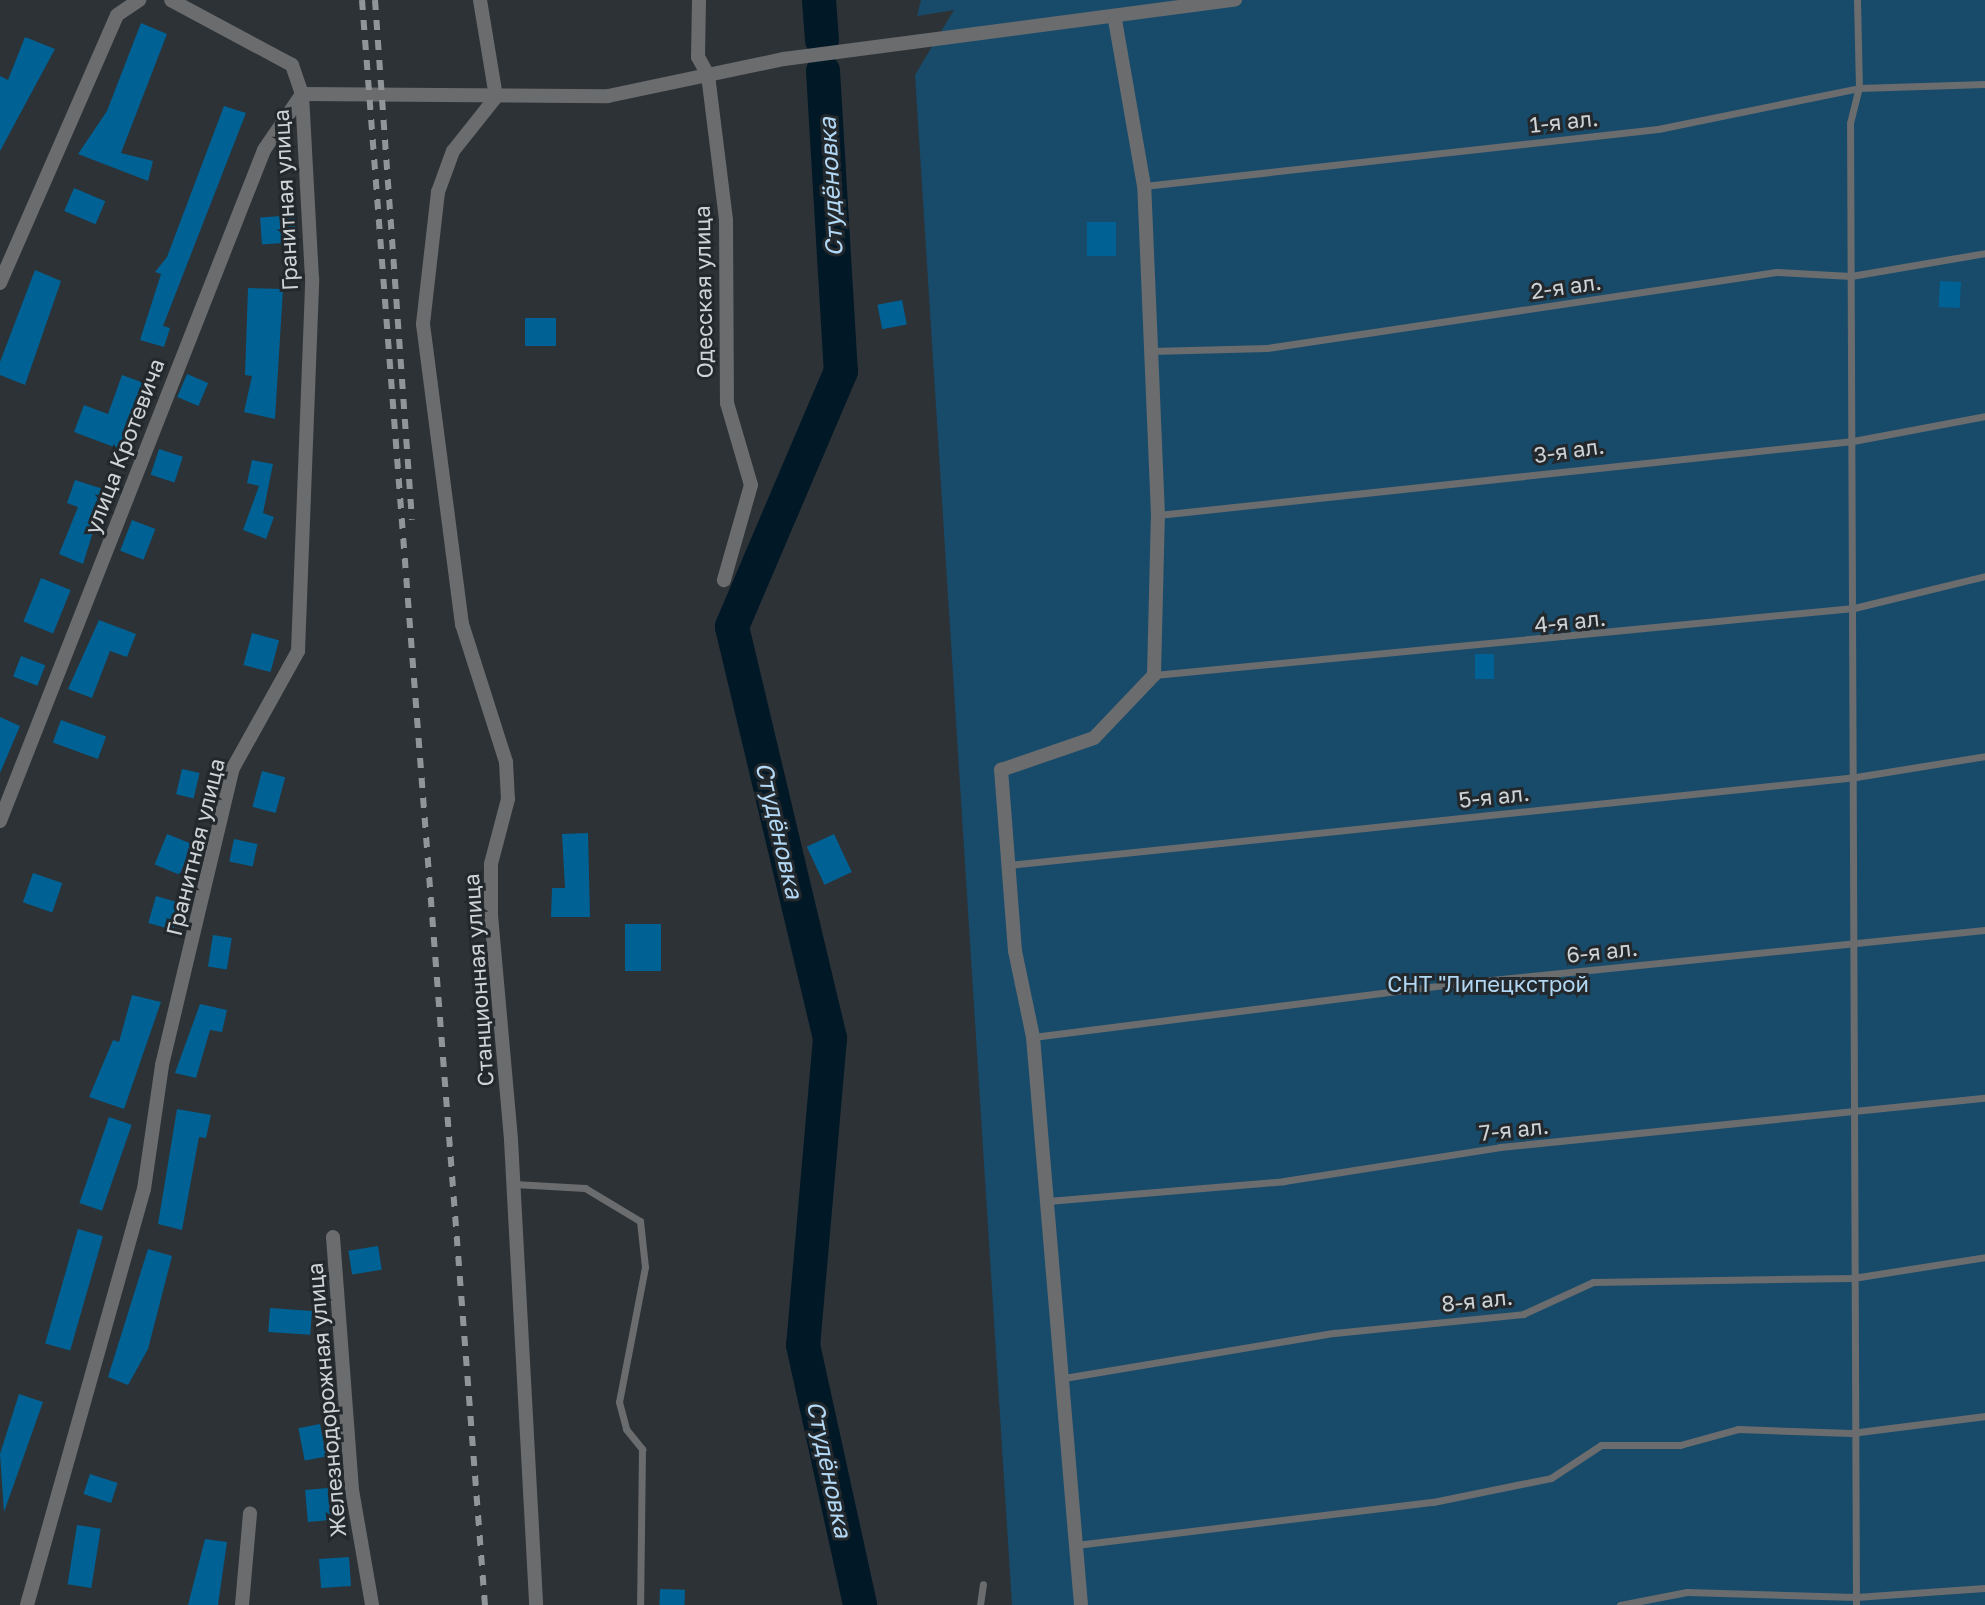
<!DOCTYPE html>
<meta charset="utf-8">
<style>
body{margin:0}
#map{position:relative;width:1985px;height:1605px;overflow:hidden;background:#2d3236;font-family:"Golos Text",sans-serif}
div>[style]{position:absolute}
.green>*{inset:0;background:#184a6a}
.river>*{height:34px;margin:-17px;padding:0 17px;transform-origin:17px;border-radius:17px;background:#011827}
.building>*{inset:0;background:#006294;transform-origin:0 0}
.service>*{height:7px;margin:-3.5px;padding:0 3.5px;transform-origin:3.5px;border-radius:3.5px;background:#6a6c6e}
.minor>*{height:14px;margin:-7px;padding:0 7px;transform-origin:7px;border-radius:7px;background:#6a6c6e}
.rail>*{height:6px;margin-top:-3px;transform-origin:0;background:repeating-linear-gradient(90deg,#919598 0 10px,transparent 0 20px)}
span{translate:-50% -50%;white-space:nowrap;text-align:center;line-height:1.15;-webkit-text-stroke:6px #23282c;paint-order:stroke}
.street-label{font-size:22px;color:#cfd3d5}
.park-label{font-size:22px;color:#b1d7f3}
.water-label{font-size:24px;color:#b2d8f5;font-style:italic}
</style>
<div id="map">
<div class="green">
<div style="clip-path:polygon(921px 0,1985px 0,1985px 1605px,1012px 1605px,915px 75px,954px 10px,917px 16px)"></div>
</div>
<div class="river">
<div style="left:819px;top:0;width:40px;rotate:85.7deg"></div>
<div style="left:823px;top:71px;width:301px;rotate:86.6deg"></div>
<div style="left:841px;top:371px;width:278px;rotate:113.1deg"></div>
<div style="left:732px;top:627px;width:423px;rotate:76.6deg"></div>
<div style="left:830px;top:1038px;width:308px;rotate:95deg"></div>
<div style="left:803px;top:1345px;width:266px;rotate:77.6deg"></div>
</div>
<div class="building">
<div style="clip-path:polygon(141px 23px,167px 34px,121px 153px,153px 161px,148px 181px,78px 154px,107px 111px)"></div>
<div style="clip-path:polygon(25px 37px,55px 49px,0 151px,0 76px,8px 80px)"></div>
<div style="clip-path:polygon(224px 106px,246px 113px,163px 326px,170px 328px,164px 347px,140px 340px,161px 274px,155px 272px,167px 257px)"></div>
<div style="left:74px;top:188px;width:34px;height:25px;rotate:23deg"></div>
<div style="left:296px;top:215px;width:27px;height:36px;rotate:86deg"></div>
<div style="left:1116px;top:222px;width:34px;height:29px;rotate:90deg"></div>
<div style="clip-path:polygon(35px 270px,61px 281px,25px 385px,0 375px,0 362px)"></div>
<div style="left:1940px;top:281px;width:21px;height:26px;rotate:3deg"></div>
<div style="clip-path:polygon(248px 288px,283px 289px,275px 419px,244px 412px,252px 376px,245px 375px)"></div>
<div style="left:902px;top:300px;width:25px;height:25px;rotate:79deg"></div>
<div style="left:525px;top:318px;width:31px;height:28px"></div>
<div style="left:187px;top:374px;width:23px;height:25px;rotate:23deg"></div>
<div style="clip-path:polygon(122px 375px,144px 383px,122px 450px,74px 432px,84px 405px,108px 414px)"></div>
<div style="left:159px;top:449px;width:25px;height:27px;rotate:18deg"></div>
<div style="clip-path:polygon(252px 460px,273px 464px,263px 513px,274px 517px,266px 539px,243px 530px,259px 486px,247px 483px)"></div>
<div style="clip-path:polygon(75px 480px,106px 490px,83px 564px,59px 554px,78px 507px,67px 503px)"></div>
<div style="left:132px;top:520px;width:25px;height:33px;rotate:21deg"></div>
<div style="left:41px;top:578px;width:32px;height:47px;rotate:22deg"></div>
<div style="clip-path:polygon(99px 620px,136px 634px,127px 657px,110px 651px,92px 698px,68px 689px)"></div>
<div style="left:252px;top:633px;width:28px;height:33px;rotate:15deg"></div>
<div style="left:1475px;top:654px;width:19px;height:25px"></div>
<div style="left:21px;top:656px;width:26px;height:22px;rotate:21deg"></div>
<div style="clip-path:polygon(0 717px,20px 726px,0 773px)"></div>
<div style="left:61px;top:720px;width:48px;height:24px;rotate:20deg"></div>
<div style="left:182px;top:769px;width:18px;height:26px;rotate:13deg"></div>
<div style="left:262px;top:771px;width:24px;height:37px;rotate:15deg"></div>
<div style="clip-path:polygon(588px 833px,590px 917px,551px 917px,552px 888px,565px 888px,562px 834px)"></div>
<div style="left:167px;top:834px;width:27px;height:33px;rotate:22deg"></div>
<div style="left:834px;top:834px;width:42px;height:30px;rotate:65deg"></div>
<div style="left:234px;top:839px;width:24px;height:23px;rotate:12deg"></div>
<div style="left:33px;top:873px;width:31px;height:31px;rotate:19deg"></div>
<div style="left:156px;top:896px;width:26px;height:28px;rotate:16deg"></div>
<div style="left:625px;top:924px;width:36px;height:47px"></div>
<div style="left:213px;top:935px;width:19px;height:32px;rotate:9deg"></div>
<div style="clip-path:polygon(132px 995px,161px 1002px,124px 1109px,89px 1097px,113px 1040px,119px 1042px)"></div>
<div style="clip-path:polygon(200px 1004px,227px 1010px,222px 1032px,210px 1030px,196px 1078px,175px 1073px)"></div>
<div style="clip-path:polygon(177px 1109px,211px 1115px,206px 1138px,199px 1137px,182px 1230px,158px 1224px)"></div>
<div style="left:109px;top:1117px;width:24px;height:91px;rotate:19deg"></div>
<div style="left:78px;top:1229px;width:26px;height:119px;rotate:16deg"></div>
<div style="left:378px;top:1246px;width:24px;height:30px;rotate:81deg"></div>
<div style="clip-path:polygon(148px 1249px,172px 1256px,148px 1349px,128px 1385px,108px 1377px)"></div>
<div style="left:270px;top:1308px;width:42px;height:24px;rotate:4deg"></div>
<div style="clip-path:polygon(19px 1394px,43px 1402px,4px 1512px,0 1454px)"></div>
<div style="left:320px;top:1424px;width:33px;height:22px;rotate:79deg"></div>
<div style="left:90px;top:1474px;width:29px;height:21px;rotate:18deg"></div>
<div style="left:328px;top:1488px;width:32px;height:23px;rotate:85deg"></div>
<div style="left:77px;top:1525px;width:24px;height:60px;rotate:9deg"></div>
<div style="clip-path:polygon(205px 1539px,227px 1542px,218px 1605px,188px 1605px)"></div>
<div style="left:349px;top:1557px;width:29px;height:30px;rotate:86deg"></div>
<div style="left:660px;top:1589px;width:25px;height:16px;rotate:2deg"></div>
</div>
<div class="service">
<div style="left:1144px;top:186px;width:517px;rotate:-6.33deg"></div>
<div style="left:1658px;top:129px;width:205px;rotate:-11.5deg"></div>
<div style="left:1859px;top:88px;width:126px;rotate:-1.8deg"></div>
<div style="left:1151px;top:351px;width:116px;rotate:-1.5deg"></div>
<div style="left:1267px;top:348px;width:515px;rotate:-8.49deg"></div>
<div style="left:1776px;top:272px;width:75px;rotate:3.1deg"></div>
<div style="left:1851px;top:276px;width:136px;rotate:-9.7deg"></div>
<div style="left:1158px;top:515px;width:699px;rotate:-6.08deg"></div>
<div style="left:1853px;top:441px;width:134px;rotate:-10.7deg"></div>
<div style="left:1154px;top:675px;width:703px;rotate:-5.47deg"></div>
<div style="left:1854px;top:608px;width:135px;rotate:-13.7deg"></div>
<div style="left:1009px;top:865px;width:852px;rotate:-5.93deg"></div>
<div style="left:1856px;top:777px;width:131px;rotate:-9.2deg"></div>
<div style="left:1033px;top:1037px;width:432px;rotate:-7.2deg"></div>
<div style="left:1462px;top:983px;width:526px;rotate:-5.79deg"></div>
<div style="left:514px;top:1184px;width:71px;rotate:3.2deg"></div>
<div style="left:585px;top:1188px;width:64px;rotate:31deg"></div>
<div style="left:640px;top:1221px;width:46px;rotate:83.8deg"></div>
<div style="left:645px;top:1267px;width:137px;rotate:100.9deg"></div>
<div style="left:619px;top:1402px;width:28px;rotate:75deg"></div>
<div style="left:626px;top:1429px;width:26px;rotate:51deg"></div>
<div style="left:642px;top:1449px;width:156px;rotate:90.7deg"></div>
<div style="left:1048px;top:1201px;width:237px;rotate:-4.8deg"></div>
<div style="left:1284px;top:1181px;width:219px;rotate:-8.9deg"></div>
<div style="left:1500px;top:1147px;width:487px;rotate:-5.8deg"></div>
<div style="left:1064px;top:1378px;width:274px;rotate:-9.5deg"></div>
<div style="left:1334px;top:1333px;width:190px;rotate:-5.7deg"></div>
<div style="left:1523px;top:1314px;width:77px;rotate:-24.6deg"></div>
<div style="left:1593px;top:1282px;width:260px;rotate:-0.9deg"></div>
<div style="left:1853px;top:1278px;width:134px;rotate:-9deg"></div>
<div style="left:1076px;top:1545px;width:360px;rotate:-6.9deg"></div>
<div style="left:1433px;top:1502px;width:120px;rotate:-11.5deg"></div>
<div style="left:1551px;top:1478px;width:60px;rotate:-33.4deg"></div>
<div style="left:1601px;top:1445px;width:79px"></div>
<div style="left:1680px;top:1445px;width:60px;rotate:-15.4deg"></div>
<div style="left:1738px;top:1429px;width:113px;rotate:2deg"></div>
<div style="left:1851px;top:1433px;width:135px;rotate:-7.2deg"></div>
<div style="left:980px;top:1605px;width:21px;rotate:-82deg"></div>
<div style="left:1620px;top:1605px;width:68px;rotate:-11deg"></div>
<div style="left:1687px;top:1592px;width:169px;rotate:1.7deg"></div>
<div style="left:1856px;top:1597px;width:129px;rotate:-4deg"></div>
<div style="left:1856px;top:1605px;width:1482px;rotate:-90.23deg"></div>
<div style="left:1850px;top:123px;width:36px;rotate:-76deg"></div>
<div style="left:1859px;top:88px;width:88px;rotate:-91.3deg"></div>
</div>
<div class="minor">
<div style="left:480px;top:0;width:98px;rotate:80.6deg"></div>
<div style="left:496px;top:97px;width:69px;rotate:128.5deg"></div>
<div style="left:453px;top:151px;width:44px;rotate:110.1deg"></div>
<div style="left:438px;top:192px;width:133px;rotate:96.5deg"></div>
<div style="left:423px;top:324px;width:303px;rotate:82.6deg"></div>
<div style="left:462px;top:624px;width:145px;rotate:72.3deg"></div>
<div style="left:506px;top:762px;width:37px;rotate:87deg"></div>
<div style="left:508px;top:799px;width:67px;rotate:104.7deg"></div>
<div style="left:491px;top:864px;width:51px;rotate:90deg"></div>
<div style="left:491px;top:915px;width:226px;rotate:84.9deg"></div>
<div style="left:511px;top:1140px;width:466px;rotate:86.9deg"></div>
<div style="left:699px;top:0;width:57px;rotate:91deg"></div>
<div style="left:698px;top:57px;width:21px;rotate:61deg"></div>
<div style="left:708px;top:75px;width:146px;rotate:82.9deg"></div>
<div style="left:726px;top:220px;width:183px;rotate:89.7deg"></div>
<div style="left:727px;top:403px;width:85px;rotate:73.7deg"></div>
<div style="left:751px;top:485px;width:99px;rotate:105.9deg"></div>
<div style="left:302px;top:94px;width:306px;rotate:0.4deg"></div>
<div style="left:608px;top:96px;width:180px;rotate:-11.9deg"></div>
<div style="left:784px;top:59px;width:455px;rotate:-7.5deg"></div>
<div style="left:0;top:283px;width:292px;rotate:-66.4deg"></div>
<div style="left:117px;top:15px;width:27px;rotate:-34deg"></div>
<div style="left:0;top:821px;width:721px;rotate:-68.52deg"></div>
<div style="left:264px;top:150px;width:68px;rotate:-55.8deg"></div>
<div style="left:333px;top:1237px;width:254px;rotate:85.7deg"></div>
<div style="left:352px;top:1490px;width:117px;rotate:80.1deg"></div>
<div style="left:27px;top:1605px;width:432px;rotate:-74.3deg"></div>
<div style="left:144px;top:1189px;width:125px;rotate:-81.7deg"></div>
<div style="left:162px;top:1065px;width:305px;rotate:-76.6deg"></div>
<div style="left:233px;top:768px;width:134px;rotate:-60.9deg"></div>
<div style="left:298px;top:651px;width:372px;rotate:-87.8deg"></div>
<div style="left:312px;top:279px;width:185px;rotate:-93.1deg"></div>
<div style="left:302px;top:94px;width:31px;rotate:-109deg"></div>
<div style="left:292px;top:65px;width:137px;rotate:-151.8deg"></div>
<div style="left:242px;top:1605px;width:92px;rotate:-85deg"></div>
<div style="left:1081px;top:1605px;width:570px;rotate:-94.83deg"></div>
<div style="left:1033px;top:1037px;width:88px;rotate:-101.8deg"></div>
<div style="left:1015px;top:951px;width:182px;rotate:-94.4deg"></div>
<div style="left:1001px;top:770px;width:98px;rotate:-19deg"></div>
<div style="left:1094px;top:738px;width:87px;rotate:-46.4deg"></div>
<div style="left:1154px;top:675px;width:160px;rotate:-88.6deg"></div>
<div style="left:1158px;top:515px;width:329px;rotate:-92.4deg"></div>
<div style="left:1144px;top:186px;width:169px;rotate:-99.9deg"></div>
</div>
<div class="rail">
<div style="left:362px;top:0;width:1610px;rotate:85.62deg"></div>
<div style="left:375px;top:0;width:521px;rotate:85.93deg"></div>
</div>
<div class="street-label">
<span style="left:1564px;top:121px;rotate:-6deg">1-я ал.</span>
<span style="left:285px;top:200px;rotate:-93deg">Гранитная улица</span>
<span style="left:1566px;top:286px;rotate:-8deg">2-я ал.</span>
<span style="left:703px;top:292px;rotate:-91deg">Одесская улица</span>
<span style="left:124px;top:446px;rotate:-69deg">улица Кротевича</span>
<span style="left:1569px;top:450px;rotate:-8deg">3-я ал.</span>
<span style="left:1570px;top:621px;rotate:-6deg">4-я ал.</span>
<span style="left:1494px;top:796px;rotate:-6deg">5-я ал.</span>
<span style="left:195px;top:847px;rotate:-76deg">Гранитная улица</span>
<span style="left:1602px;top:951px;rotate:-6deg">6-я ал.</span>
<span style="left:478px;top:980px;rotate:-94deg">Станционная улица</span>
<span style="left:1514px;top:1129px;rotate:-6deg">7-я ал.</span>
<span style="left:1477px;top:1300px;rotate:-6deg">8-я ал.</span>
<span style="left:326px;top:1400px;rotate:-95deg">Железнодорожная улица</span>
</div>
<div class="park-label">
<span style="left:1488px;top:984px">СНТ "Липецкстрой</span>
</div>
<div class="water-label">
<span style="left:830px;top:187px;rotate:-93deg">Студёновка</span>
<span style="left:780px;top:830px;rotate:77deg">Студёновка</span>
<span style="left:830px;top:1469px;rotate:78deg">Студёновка</span>
</div>
</div>
